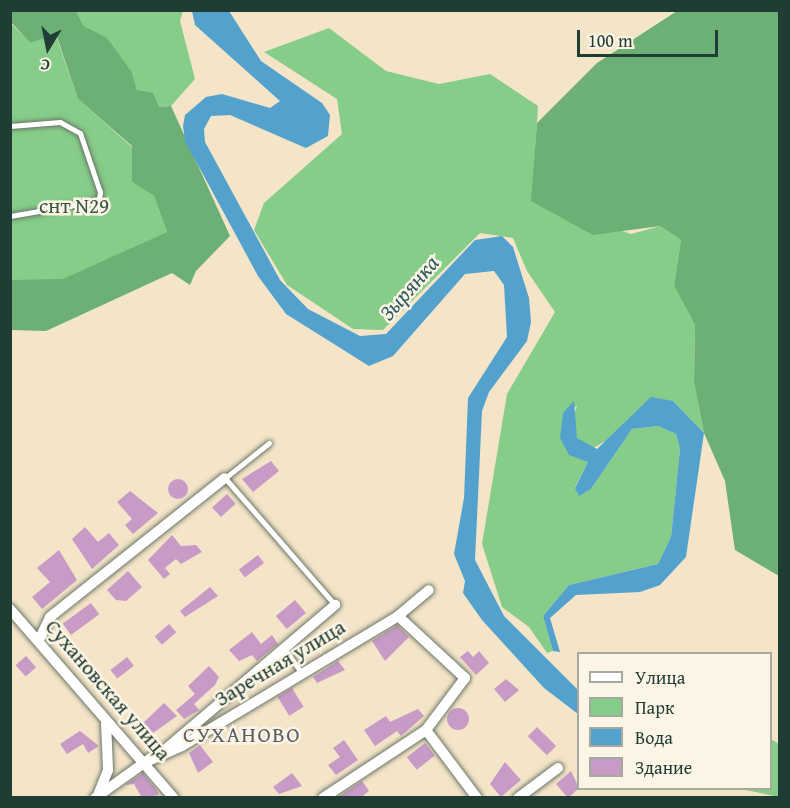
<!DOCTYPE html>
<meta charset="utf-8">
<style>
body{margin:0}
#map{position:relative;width:790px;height:808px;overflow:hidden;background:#f4e4c8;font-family:"Gentium Book Plus",serif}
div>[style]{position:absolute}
.green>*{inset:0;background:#86cd89}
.forest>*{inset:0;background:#6cb075}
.water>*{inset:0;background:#53a2cd}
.building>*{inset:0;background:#c89bc7;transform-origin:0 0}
.round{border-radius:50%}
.roads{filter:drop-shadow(0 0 2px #6a7768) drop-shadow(0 0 2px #6a7768)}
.lane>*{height:5px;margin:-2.5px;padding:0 2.5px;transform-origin:2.5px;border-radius:2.5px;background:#fff}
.street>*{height:10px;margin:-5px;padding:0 5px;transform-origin:5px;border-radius:5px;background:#fff}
span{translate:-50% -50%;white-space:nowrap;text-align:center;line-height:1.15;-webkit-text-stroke:5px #fcf5e5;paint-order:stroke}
.park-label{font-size:21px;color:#345a45}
.street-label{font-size:21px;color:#1f3d34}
.water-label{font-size:22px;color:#2f5b62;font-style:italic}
.neighbourhood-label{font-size:22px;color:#5a5e67;letter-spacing:1.5px}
.frame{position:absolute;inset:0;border:12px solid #1f3d34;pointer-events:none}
.legend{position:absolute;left:577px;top:652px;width:195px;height:138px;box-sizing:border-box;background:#fcf5e5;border:2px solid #a4ab9e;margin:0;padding:8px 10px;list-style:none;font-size:18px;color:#1f3d34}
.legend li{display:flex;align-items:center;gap:12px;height:30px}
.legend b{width:30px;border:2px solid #a4ab9e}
.north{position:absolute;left:18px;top:18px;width:60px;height:60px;-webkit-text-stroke:4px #fcf5e5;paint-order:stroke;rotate:190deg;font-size:16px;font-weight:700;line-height:24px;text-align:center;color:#1f3d34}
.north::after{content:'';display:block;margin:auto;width:21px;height:27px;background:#1f3d34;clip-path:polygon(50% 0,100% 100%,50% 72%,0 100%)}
.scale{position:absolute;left:577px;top:30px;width:141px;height:27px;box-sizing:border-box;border:3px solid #1f3d34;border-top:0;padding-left:8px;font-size:18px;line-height:21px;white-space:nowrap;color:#1f3d34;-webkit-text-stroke:4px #fcf5e5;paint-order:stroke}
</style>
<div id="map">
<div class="green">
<div style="clip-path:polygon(76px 11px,183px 11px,180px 21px,195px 79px,171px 106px,159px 107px,137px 90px,132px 72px,107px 39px,84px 26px)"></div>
<div style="clip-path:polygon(10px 22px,30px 43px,55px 33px,78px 99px,132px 147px,132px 182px,154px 196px,167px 232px,63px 280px,11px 280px)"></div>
<div style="clip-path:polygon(329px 28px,386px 71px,439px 84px,490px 74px,538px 106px,532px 201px,631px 234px,660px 226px,681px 240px,674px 286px,695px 325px,694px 383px,704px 433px,673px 401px,590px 450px,577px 438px,572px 420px,577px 406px,563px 413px,588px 462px,575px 487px,591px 489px,632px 429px,658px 426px,676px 434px,680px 449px,671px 537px,658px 564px,569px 585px,543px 616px,553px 651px,547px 653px,529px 627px,502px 607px,482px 544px,507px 394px,555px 312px,527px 271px,513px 238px,480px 233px,383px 330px,353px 329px,287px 285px,254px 230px,264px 203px,342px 134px,337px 99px,264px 52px)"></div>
<div style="clip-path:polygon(771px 739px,779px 744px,779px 797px,741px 789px,770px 788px)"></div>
</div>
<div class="forest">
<div style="clip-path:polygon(11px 10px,76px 11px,84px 26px,107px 38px,132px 72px,137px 90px,153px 93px,159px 107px,171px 106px,230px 236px,196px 271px,190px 285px,172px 273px,46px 331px,11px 330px,11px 280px,63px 279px,167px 232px,154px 196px,132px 182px,132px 146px,78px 99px,56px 34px,30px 43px,11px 22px)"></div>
<div style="clip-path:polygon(677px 11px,779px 11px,779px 576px,735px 550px,725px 481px,704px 433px,694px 383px,695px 325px,674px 286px,681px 240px,660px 226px,593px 235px,531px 201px,537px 123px,597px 63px)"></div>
</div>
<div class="water">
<div style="clip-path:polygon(192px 11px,229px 11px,261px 61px,322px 103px,330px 115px,328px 136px,306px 148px,230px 115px,211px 116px,204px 129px,205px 142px,280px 280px,308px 309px,360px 336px,386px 334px,475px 240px,502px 236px,513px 247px,529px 298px,531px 322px,527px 341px,489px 392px,482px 411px,475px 560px,504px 616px,578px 690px,578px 714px,544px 688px,482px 620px,463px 593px,465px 581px,454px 554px,464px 498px,468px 398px,507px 337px,504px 285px,494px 271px,465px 274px,393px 356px,369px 366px,286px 314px,258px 276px,185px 141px,183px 126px,185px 115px,206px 97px,222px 94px,270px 108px,280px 101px,195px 25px)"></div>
<div style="clip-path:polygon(651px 397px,673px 401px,704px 433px,686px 557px,660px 585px,640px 592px,576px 595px,550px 618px,560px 652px,553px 651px,543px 616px,569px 585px,658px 564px,671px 537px,680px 449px,676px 434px,658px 426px,632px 429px,591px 489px,579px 496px,575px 488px,588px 462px,569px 455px,560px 438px,563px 413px,574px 401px,577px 438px,597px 449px)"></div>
</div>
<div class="building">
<div style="clip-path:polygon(271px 461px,279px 471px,253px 492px,242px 479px)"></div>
<div class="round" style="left:168px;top:479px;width:20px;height:20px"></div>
<div style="clip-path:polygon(130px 491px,158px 513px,133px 534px,125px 525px,132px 519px,117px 502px)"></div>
<div style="left:227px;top:494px;width:13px;height:20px;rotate:48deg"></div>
<div style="clip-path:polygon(85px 527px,98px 542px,109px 533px,119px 545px,92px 569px,72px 539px)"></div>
<div style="clip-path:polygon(172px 535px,181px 546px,196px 545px,202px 552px,181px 564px,176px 559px,165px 568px,170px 574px,164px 579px,148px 560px)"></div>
<div style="clip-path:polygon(59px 550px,77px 580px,42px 609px,32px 597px,50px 582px,37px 568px)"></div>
<div style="left:258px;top:555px;width:10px;height:24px;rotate:53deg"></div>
<div style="clip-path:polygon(128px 571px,142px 587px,126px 601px,116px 600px,107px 590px)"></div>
<div style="clip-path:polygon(210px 587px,218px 596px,185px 617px,180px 611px)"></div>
<div style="left:295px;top:600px;width:17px;height:25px;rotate:50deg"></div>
<div style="left:91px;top:603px;width:14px;height:35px;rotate:54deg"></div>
<div style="left:169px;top:624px;width:11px;height:19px;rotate:49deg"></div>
<div style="clip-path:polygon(397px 625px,409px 637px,385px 661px,372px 641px)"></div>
<div style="clip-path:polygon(252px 632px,261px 644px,272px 635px,278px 644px,257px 661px,252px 655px,239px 661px,229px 650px)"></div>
<div style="clip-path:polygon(468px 651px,473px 657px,479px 651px,489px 663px,476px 675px,460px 657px)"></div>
<div style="left:26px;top:656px;width:15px;height:14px;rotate:48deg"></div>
<div style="left:127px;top:657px;width:11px;height:21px;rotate:52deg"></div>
<div style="clip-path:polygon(338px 661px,345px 670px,317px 683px,313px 677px)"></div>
<div style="clip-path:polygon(209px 666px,219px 677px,215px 685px,194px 704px,199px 710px,184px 719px,176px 710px,195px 694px,188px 686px)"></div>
<div style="clip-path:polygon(506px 679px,519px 690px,505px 702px,494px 689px)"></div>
<div style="left:292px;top:688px;width:22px;height:17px;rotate:58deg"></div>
<div style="clip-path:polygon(164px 703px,177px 716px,153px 733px,143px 723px)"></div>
<div class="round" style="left:447px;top:708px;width:22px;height:22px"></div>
<div style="clip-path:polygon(418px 709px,424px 716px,401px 736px,397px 731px,375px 746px,364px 730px,386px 716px,390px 722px)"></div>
<div style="left:537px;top:727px;width:27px;height:13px;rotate:45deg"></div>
<div style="clip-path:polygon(80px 731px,99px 746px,88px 753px,83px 744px,67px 754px,60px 744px)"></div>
<div style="clip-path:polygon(344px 740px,358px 760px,336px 775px,328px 765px,340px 757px,333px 748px)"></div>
<div style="left:425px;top:743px;width:16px;height:23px;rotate:52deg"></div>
<div style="clip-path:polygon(200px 745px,213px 762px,198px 773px,189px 753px)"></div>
<div style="clip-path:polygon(505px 762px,521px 780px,501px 797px,490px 784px)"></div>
<div style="clip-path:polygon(571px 771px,579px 788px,568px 798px,556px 784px)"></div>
<div style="clip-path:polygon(143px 773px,156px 789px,159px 795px,142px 798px,134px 784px,125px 785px)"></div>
<div style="clip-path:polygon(292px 773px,302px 786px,279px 794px,273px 787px)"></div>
<div style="clip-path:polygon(362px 781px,369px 791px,360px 798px,337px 798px)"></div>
</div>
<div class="roads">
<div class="lane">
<div style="left:10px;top:126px;width:50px;rotate:-4.6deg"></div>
<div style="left:60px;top:122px;width:23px;rotate:29deg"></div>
<div style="left:80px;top:133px;width:62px;rotate:71.3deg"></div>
<div style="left:100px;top:192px;width:7px;rotate:98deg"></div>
<div style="left:99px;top:199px;width:15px;rotate:164deg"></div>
<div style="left:85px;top:203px;width:76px;rotate:170.2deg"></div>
<div style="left:269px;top:443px;width:56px;rotate:141.5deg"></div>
<div style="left:225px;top:478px;width:168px;rotate:49.1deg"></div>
<div style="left:284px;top:648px;width:28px;rotate:55deg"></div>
</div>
<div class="street">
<div style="left:10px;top:609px;width:250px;rotate:49.1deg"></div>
<div style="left:39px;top:640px;width:25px;rotate:-64deg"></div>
<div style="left:50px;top:617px;width:223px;rotate:-38.5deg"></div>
<div style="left:426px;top:730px;width:85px;rotate:53.1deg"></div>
<div style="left:167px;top:748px;width:221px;rotate:-40.4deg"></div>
<div style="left:146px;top:762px;width:39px;rotate:-24deg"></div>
<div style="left:182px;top:746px;width:252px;rotate:-31deg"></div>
<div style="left:398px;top:616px;width:40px;rotate:-40deg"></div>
<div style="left:98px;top:795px;width:27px;rotate:-68deg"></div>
<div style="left:108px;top:770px;width:47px;rotate:-92.4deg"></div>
<div style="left:95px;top:798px;width:69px;rotate:-35.5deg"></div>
<div style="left:323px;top:798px;width:123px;rotate:-33.4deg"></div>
<div style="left:426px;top:730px;width:65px;rotate:-53.1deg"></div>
<div style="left:465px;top:678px;width:91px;rotate:-137.2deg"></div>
<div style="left:518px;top:798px;width:50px;rotate:-36.9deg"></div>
</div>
</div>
<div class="park-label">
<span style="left:74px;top:206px">снт N29</span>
</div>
<div class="street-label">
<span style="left:280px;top:663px;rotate:-31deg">Заречная улица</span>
<span style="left:108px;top:690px;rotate:49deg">Сухановская улица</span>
</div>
<div class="water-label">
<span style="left:409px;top:288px;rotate:-49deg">Зырянка</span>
</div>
<div class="neighbourhood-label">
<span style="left:242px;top:735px">СУХАНОВО</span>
</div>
<div class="frame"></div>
<ul class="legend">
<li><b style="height:8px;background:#fff"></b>Улица</li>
<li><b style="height:16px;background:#86cd89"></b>Парк</li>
<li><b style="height:16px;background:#53a2cd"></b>Вода</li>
<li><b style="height:16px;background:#c89bc7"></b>Здание</li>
</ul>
<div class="north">С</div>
<div class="scale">100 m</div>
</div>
